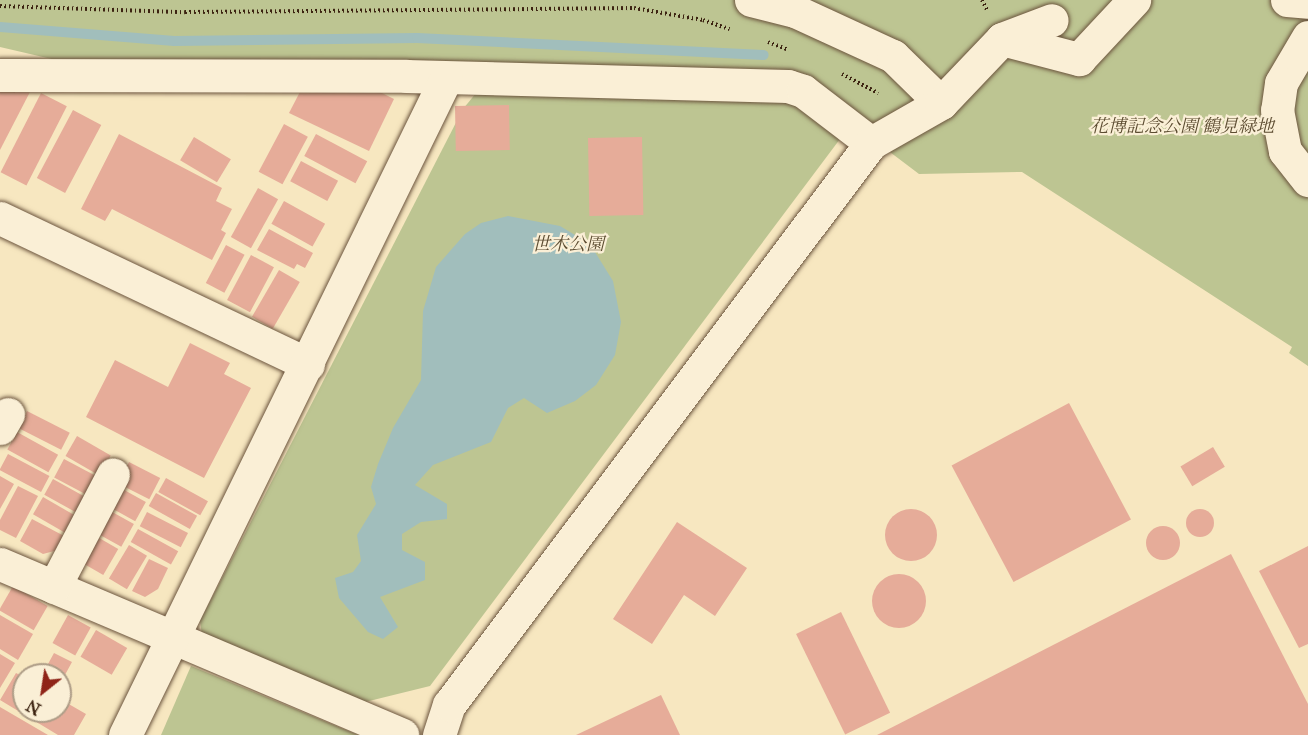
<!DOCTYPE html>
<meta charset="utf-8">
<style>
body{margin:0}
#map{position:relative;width:1308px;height:735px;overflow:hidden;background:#f7e7c0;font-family:"IM FELL Great Primer","Noto Serif JP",serif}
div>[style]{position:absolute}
.green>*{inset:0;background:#bdc592}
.water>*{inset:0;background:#a1bebc}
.stream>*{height:10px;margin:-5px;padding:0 5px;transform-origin:5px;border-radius:5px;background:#a1bebc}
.building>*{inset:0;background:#e6ac99;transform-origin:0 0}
.round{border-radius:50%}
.path>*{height:4px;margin-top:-2px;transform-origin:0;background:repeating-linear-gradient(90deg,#3c2311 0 1.5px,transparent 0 4.5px)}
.roads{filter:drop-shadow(0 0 2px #6b543d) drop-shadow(0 0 2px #6b543d)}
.minor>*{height:33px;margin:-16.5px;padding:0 16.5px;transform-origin:16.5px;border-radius:16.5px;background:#faefd6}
span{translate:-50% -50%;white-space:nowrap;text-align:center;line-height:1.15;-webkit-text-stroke:4.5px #faefd6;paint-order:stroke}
.park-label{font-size:18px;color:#5c4c31;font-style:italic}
.north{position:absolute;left:12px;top:663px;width:60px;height:60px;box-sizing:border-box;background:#faefd6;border:2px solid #ae9d87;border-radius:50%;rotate:210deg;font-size:16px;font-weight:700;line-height:24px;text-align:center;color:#3c2311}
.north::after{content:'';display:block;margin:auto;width:21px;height:27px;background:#8f2418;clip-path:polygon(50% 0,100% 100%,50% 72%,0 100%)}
</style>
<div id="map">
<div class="green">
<div style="clip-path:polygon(0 0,1308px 0,1308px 366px,1289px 353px,1292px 347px,1022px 172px,919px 174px,796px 81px,86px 67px,0 47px)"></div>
<div style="clip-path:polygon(481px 87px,778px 92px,846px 131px,430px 686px,365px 702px,202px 635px,200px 621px,463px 109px)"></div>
<div style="clip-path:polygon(191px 666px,358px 735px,161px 735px)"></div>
</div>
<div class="water">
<div style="clip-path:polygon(508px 216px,560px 226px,590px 244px,613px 281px,621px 322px,615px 355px,596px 385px,575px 401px,547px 413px,524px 398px,508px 408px,491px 442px,433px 465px,415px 485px,447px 504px,447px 519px,421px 522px,402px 534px,402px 550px,425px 562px,425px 580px,380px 597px,398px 627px,383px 639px,368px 632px,339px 598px,335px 578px,353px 572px,361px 561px,357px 535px,376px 504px,371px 487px,378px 464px,393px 428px,421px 380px,423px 311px,436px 267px,465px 234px,481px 223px)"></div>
</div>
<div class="stream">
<div style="left:0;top:27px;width:175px;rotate:4.6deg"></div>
<div style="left:174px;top:41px;width:243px;rotate:-0.7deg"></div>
<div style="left:417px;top:38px;width:347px;rotate:2.8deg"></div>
</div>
<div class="building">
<div style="clip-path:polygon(362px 83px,394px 99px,369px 151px,289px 113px,303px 86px)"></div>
<div style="clip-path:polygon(0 87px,31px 90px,0 150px)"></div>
<div style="left:41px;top:93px;width:29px;height:89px;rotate:27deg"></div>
<div style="left:509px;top:105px;width:45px;height:54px;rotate:89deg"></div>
<div style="left:73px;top:110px;width:32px;height:77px;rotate:28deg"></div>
<div style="left:284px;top:124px;width:27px;height:54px;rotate:28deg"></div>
<div style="clip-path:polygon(119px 134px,222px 188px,216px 201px,232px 209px,221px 230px,226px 233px,212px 260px,112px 209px,105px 221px,81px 209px)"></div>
<div style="left:316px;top:134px;width:58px;height:25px;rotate:28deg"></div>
<div style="left:194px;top:137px;width:43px;height:27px;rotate:31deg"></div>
<div style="left:642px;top:137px;width:78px;height:54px;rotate:89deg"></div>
<div style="left:301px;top:161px;width:42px;height:23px;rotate:28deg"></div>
<div style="left:258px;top:188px;width:23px;height:56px;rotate:29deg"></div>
<div style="left:284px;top:201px;width:47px;height:26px;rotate:29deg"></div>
<div style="clip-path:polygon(269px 229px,313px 253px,305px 268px,297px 264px,294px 269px,257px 250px)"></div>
<div style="left:226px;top:245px;width:21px;height:43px;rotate:28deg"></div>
<div style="left:251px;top:255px;width:26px;height:51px;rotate:28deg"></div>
<div style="left:279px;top:270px;width:24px;height:54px;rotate:30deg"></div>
<div style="clip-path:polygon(190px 343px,230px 363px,224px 374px,251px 388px,204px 478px,86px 417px,115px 360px,168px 387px)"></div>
<div style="left:1069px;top:403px;width:132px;height:133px;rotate:62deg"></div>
<div style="left:27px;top:411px;width:48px;height:19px;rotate:27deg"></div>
<div style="left:17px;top:432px;width:47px;height:20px;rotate:29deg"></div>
<div style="left:77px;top:436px;width:39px;height:23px;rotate:30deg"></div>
<div style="left:1213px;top:447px;width:23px;height:38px;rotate:59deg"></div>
<div style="left:8px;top:454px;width:47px;height:18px;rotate:28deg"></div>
<div style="left:64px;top:459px;width:40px;height:21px;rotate:28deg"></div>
<div style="left:129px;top:462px;width:35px;height:24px;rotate:27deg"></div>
<div style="clip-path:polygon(0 476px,14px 484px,0 509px)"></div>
<div style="left:166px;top:478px;width:48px;height:16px;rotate:29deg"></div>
<div style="left:53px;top:479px;width:39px;height:18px;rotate:29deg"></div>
<div style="clip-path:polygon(18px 486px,38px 496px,16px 538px,0 530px,0 520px)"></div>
<div style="left:117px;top:486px;width:33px;height:22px;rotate:29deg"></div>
<div style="left:156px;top:493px;width:47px;height:15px;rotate:29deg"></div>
<div style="left:43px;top:497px;width:40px;height:20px;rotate:30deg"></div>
<div style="left:105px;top:508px;width:33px;height:26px;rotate:29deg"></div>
<div class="round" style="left:1186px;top:509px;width:28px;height:28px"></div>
<div class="round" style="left:885px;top:509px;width:52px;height:52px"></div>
<div style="left:147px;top:512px;width:46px;height:16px;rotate:27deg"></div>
<div style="clip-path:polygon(32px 519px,66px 537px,58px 550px,43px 554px,20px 541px)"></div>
<div style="clip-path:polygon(677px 522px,747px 568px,715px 616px,684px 595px,652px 644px,613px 619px)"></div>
<div class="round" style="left:1146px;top:526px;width:34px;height:34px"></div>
<div style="left:138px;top:529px;width:46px;height:15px;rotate:29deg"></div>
<div style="left:94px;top:535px;width:28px;height:30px;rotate:30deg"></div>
<div style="left:129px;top:545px;width:21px;height:39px;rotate:31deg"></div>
<div style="clip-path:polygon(1308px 546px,1308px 644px,1299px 648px,1259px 571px)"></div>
<div style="clip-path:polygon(1231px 554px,1308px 704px,1308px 735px,877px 735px)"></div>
<div style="clip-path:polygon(149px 559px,168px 568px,158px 589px,145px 597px,132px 591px)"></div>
<div class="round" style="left:872px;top:574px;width:54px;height:54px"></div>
<div style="left:13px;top:586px;width:40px;height:28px;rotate:30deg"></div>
<div style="left:841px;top:612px;width:112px;height:50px;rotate:64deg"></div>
<div style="clip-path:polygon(0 615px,33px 634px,18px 660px,0 649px)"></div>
<div style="left:68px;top:615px;width:26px;height:32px;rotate:29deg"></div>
<div style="left:96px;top:630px;width:36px;height:31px;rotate:30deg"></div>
<div style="clip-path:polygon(54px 653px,72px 662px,60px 684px,60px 675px,42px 675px)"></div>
<div style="clip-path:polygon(0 654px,15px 663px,0 688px)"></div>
<div style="clip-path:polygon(16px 673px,24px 677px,24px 711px,60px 711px,60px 699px,86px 714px,74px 735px,58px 735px,0 700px)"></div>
<div style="clip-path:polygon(661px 695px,680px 735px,576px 735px)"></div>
<div style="clip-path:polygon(0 707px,48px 735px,0 735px)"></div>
</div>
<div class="path">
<div style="left:982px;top:0;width:11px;rotate:63deg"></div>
<div style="left:0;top:6px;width:185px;rotate:1.9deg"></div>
<div style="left:185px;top:12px;width:449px;rotate:-0.5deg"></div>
<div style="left:634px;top:8px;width:70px;rotate:9.9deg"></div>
<div style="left:703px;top:20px;width:28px;rotate:19deg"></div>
<div style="left:768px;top:42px;width:22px;rotate:21deg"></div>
<div style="left:842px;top:74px;width:41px;rotate:27.8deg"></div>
</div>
<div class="roads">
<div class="minor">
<div style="left:751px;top:0;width:45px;rotate:14deg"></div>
<div style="left:795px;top:11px;width:108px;rotate:24.7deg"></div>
<div style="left:893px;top:56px;width:67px;rotate:44.4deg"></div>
<div style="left:1287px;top:0;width:21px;rotate:5deg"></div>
<div style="left:1308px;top:37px;width:53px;rotate:120.4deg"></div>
<div style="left:1281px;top:83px;width:27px;rotate:98deg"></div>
<div style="left:1277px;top:110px;width:42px;rotate:79deg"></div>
<div style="left:1285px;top:151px;width:37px;rotate:52deg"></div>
<div style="left:1002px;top:39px;width:80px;rotate:14.6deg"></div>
<div style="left:1079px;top:59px;width:81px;rotate:-47deg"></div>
<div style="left:0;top:75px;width:406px;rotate:0.1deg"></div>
<div style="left:406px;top:76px;width:382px;rotate:1.5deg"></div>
<div style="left:788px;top:86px;width:16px;rotate:18deg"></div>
<div style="left:803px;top:91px;width:86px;rotate:37.4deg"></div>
<div style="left:0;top:218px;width:341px;rotate:25.4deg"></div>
<div style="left:0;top:428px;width:16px;rotate:-60deg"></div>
<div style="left:0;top:564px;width:437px;rotate:23deg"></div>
<div style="left:54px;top:587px;width:127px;rotate:-62.4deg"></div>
<div style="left:125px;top:735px;width:731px;rotate:-63.96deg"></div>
<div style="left:439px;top:735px;width:32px;rotate:-72deg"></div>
<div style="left:449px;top:705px;width:703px;rotate:-53.1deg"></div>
<div style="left:871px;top:143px;width:81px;rotate:-29.7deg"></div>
<div style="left:941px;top:103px;width:88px;rotate:-46.4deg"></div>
<div style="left:1002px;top:39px;width:53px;rotate:-20.8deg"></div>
</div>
</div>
<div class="park-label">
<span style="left:1182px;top:126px">花博記念公園 鶴見緑地</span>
<span style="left:568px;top:244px">世木公園</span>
</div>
<div class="north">N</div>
</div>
